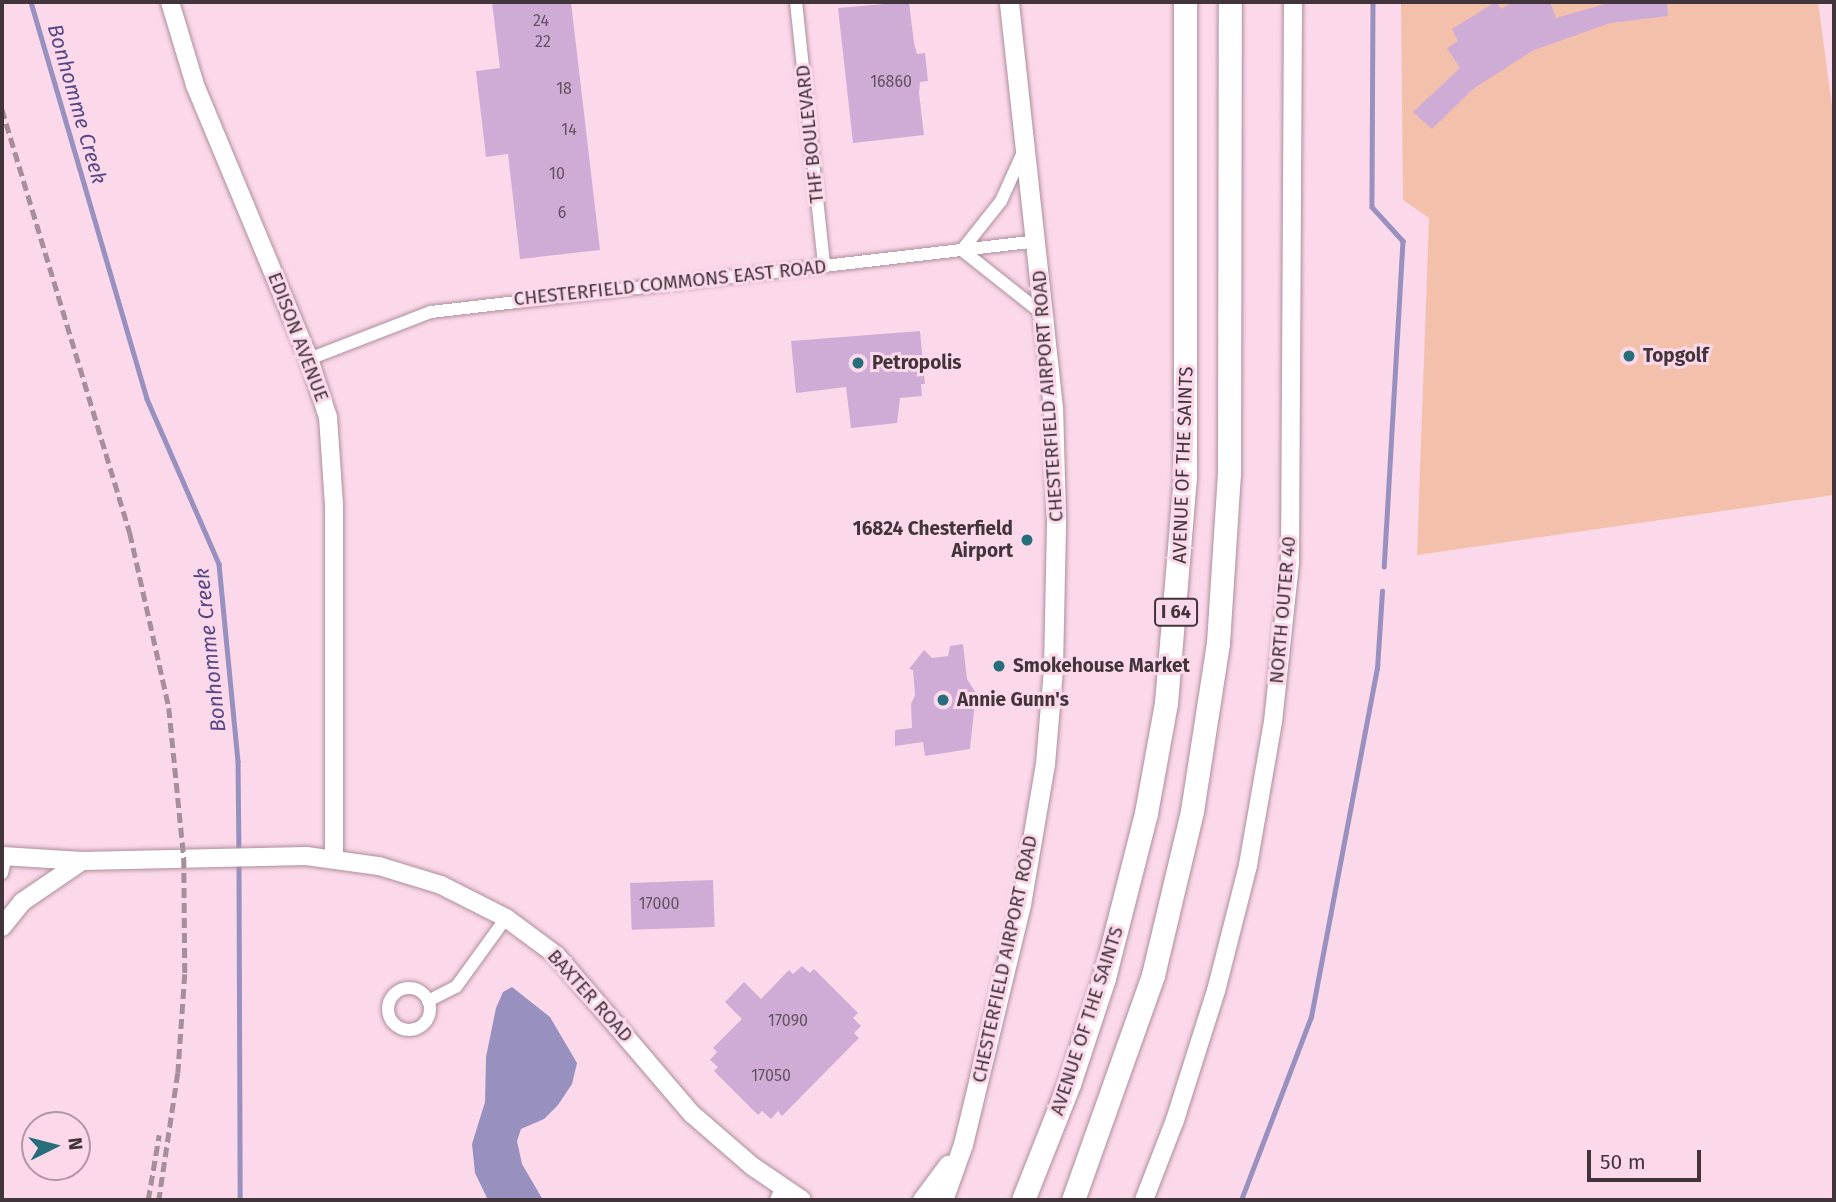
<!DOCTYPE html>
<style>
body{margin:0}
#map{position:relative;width:1836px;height:1202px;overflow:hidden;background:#fcd9ea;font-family:"Fira Sans",sans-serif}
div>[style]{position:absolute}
.green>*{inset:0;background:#f3c0ab}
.water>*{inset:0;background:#9890bf}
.stream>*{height:4.5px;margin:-2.25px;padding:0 2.25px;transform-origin:2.25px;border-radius:2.25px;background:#9890bf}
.building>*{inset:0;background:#ceacd6;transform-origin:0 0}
.roads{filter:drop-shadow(0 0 2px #ae8e9e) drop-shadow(0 0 2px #ae8e9e)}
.street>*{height:12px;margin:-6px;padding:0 6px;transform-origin:6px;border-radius:6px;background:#fff}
.street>.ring{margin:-6px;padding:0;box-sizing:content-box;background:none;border:12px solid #fff;border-radius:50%}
.secondary>*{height:18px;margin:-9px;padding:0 9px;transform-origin:9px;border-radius:9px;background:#fff}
.primary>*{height:19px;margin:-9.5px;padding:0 9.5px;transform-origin:9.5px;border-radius:9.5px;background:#fff}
.highway>*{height:23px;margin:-11.5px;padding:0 11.5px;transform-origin:11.5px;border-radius:11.5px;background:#fff}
.rail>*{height:4.5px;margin-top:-2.25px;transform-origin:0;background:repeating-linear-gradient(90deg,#a78e9b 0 10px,transparent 0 15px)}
.dots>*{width:19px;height:19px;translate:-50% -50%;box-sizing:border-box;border:4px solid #fcd9ea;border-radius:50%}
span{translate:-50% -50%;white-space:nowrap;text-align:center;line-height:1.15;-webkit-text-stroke:6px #fcd9ea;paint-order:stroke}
.number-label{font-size:16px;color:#645262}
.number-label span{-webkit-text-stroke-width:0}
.shield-label span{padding:2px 5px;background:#fcd9ea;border:2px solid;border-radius:5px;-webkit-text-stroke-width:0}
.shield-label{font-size:18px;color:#41343b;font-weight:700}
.street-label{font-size:19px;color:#41343b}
.poi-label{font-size:19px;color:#41343b;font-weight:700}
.left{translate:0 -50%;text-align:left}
.right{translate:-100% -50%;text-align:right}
.water-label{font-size:21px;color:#554785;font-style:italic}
.frame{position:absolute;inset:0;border:4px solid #41343b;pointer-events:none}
.north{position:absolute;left:21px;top:1111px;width:70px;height:70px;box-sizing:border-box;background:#fcd9ea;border:2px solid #b197a4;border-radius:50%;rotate:84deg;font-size:19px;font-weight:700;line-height:28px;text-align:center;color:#41343b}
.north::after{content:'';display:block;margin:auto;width:24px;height:32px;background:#266f7a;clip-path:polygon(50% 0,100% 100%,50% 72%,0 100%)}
.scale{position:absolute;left:1587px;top:1150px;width:114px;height:32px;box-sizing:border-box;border:4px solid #41343b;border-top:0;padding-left:9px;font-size:21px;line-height:24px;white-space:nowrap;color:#41343b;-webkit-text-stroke:5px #fcd9ea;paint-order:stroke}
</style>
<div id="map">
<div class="green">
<div style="clip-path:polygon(1401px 2px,1818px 2px,1834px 121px,1834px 495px,1417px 555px,1429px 218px,1403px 200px)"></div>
</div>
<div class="water">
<div style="clip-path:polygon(512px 987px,550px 1017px,577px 1063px,572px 1084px,558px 1105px,544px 1119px,521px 1129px,517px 1141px,522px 1164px,543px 1200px,488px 1200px,475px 1173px,472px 1144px,485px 1102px,486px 1057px,496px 1008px,503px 992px)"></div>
</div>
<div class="stream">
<div style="left:31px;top:2px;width:414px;rotate:73.7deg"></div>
<div style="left:147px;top:399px;width:180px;rotate:66.4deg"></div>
<div style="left:219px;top:564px;width:198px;rotate:84.5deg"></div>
<div style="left:238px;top:761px;width:93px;rotate:89.4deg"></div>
<div style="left:1373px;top:2px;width:205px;rotate:90.3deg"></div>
<div style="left:1372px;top:207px;width:46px;rotate:47.6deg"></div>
<div style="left:1403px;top:241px;width:326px;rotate:93.3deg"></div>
<div style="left:239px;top:863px;width:337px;rotate:89.8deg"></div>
<div style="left:1241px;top:1200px;width:196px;rotate:-69.1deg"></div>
<div style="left:1311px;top:1017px;width:354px;rotate:-79.3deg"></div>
<div style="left:1377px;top:669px;width:78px;rotate:-86.3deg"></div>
</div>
<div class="building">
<div style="clip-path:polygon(492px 2px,571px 2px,600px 250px,520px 259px,508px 154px,486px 157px,476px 71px,500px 68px)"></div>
<div style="clip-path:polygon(909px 2px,914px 43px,917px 54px,925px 53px,928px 81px,920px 82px,919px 93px,924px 135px,853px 143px,838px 8px)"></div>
<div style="clip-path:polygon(1496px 2px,1501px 9px,1513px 2px,1550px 2px,1556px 18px,1612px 2px,1667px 2px,1668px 16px,1610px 23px,1534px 50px,1473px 89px,1432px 129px,1413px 112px,1460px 68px,1447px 48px,1458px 41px,1452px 29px)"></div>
<div style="clip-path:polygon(920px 331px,925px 384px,921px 384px,922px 396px,900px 398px,897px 423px,851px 428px,846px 387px,796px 393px,791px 341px)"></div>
<div style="clip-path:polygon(963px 644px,967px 679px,976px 693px,970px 749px,925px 756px,923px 742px,895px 746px,895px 730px,912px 728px,911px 704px,915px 695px,913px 670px,909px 669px,924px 650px,932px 658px,948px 656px,950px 646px)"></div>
<div style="left:713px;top:880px;width:47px;height:83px;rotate:88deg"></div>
<div style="clip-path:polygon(802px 966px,810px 973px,814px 969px,858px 1013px,853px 1018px,861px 1026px,854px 1033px,859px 1038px,782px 1116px,778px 1111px,771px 1119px,762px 1111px,758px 1115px,714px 1071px,718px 1067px,710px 1060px,717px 1052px,713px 1048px,742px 1019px,725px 1002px,744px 982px,761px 999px,789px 970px,793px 974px)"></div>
</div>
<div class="roads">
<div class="street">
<div style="left:796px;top:2px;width:265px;rotate:83.9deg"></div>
<div style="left:962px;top:250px;width:63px;rotate:-51.5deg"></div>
<div style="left:1001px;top:201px;width:56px;rotate:-65.7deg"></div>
<div style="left:962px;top:250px;width:105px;rotate:38.4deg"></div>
<div style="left:309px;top:359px;width:131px;rotate:-21.1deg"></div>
<div style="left:431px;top:312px;width:611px;rotate:-6.67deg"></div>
<div style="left:2px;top:873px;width:16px;rotate:-76deg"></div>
<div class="ring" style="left:388px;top:988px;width:30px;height:30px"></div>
<div style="left:428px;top:1001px;width:31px;rotate:-27deg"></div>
<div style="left:456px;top:987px;width:85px;rotate:-54.1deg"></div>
<div style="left:776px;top:1200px;width:12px;rotate:-66deg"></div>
</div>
<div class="secondary">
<div style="left:170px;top:2px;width:87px;rotate:73.2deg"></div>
<div style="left:195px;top:85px;width:297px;rotate:67.4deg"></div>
<div style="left:309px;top:359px;width:61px;rotate:71.9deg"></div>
<div style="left:328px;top:417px;width:87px;rotate:86.1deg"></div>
<div style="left:334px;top:504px;width:354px;rotate:90deg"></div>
<div style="left:2px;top:856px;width:80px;rotate:3.6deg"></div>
<div style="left:82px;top:861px;width:224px;rotate:-1.3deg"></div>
<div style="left:306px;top:856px;width:74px;rotate:7.8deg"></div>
<div style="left:379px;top:866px;width:65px;rotate:17deg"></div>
<div style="left:441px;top:885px;width:73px;rotate:26.9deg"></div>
<div style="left:506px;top:918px;width:62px;rotate:36.5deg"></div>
<div style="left:556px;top:955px;width:209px;rotate:49.5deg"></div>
<div style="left:692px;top:1114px;width:79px;rotate:40.9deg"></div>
<div style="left:752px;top:1166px;width:60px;rotate:34.2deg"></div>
<div style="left:2px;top:927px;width:32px;rotate:-51deg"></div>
<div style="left:22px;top:902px;width:73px;rotate:-34.3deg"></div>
<div style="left:1144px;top:1200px;width:86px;rotate:-68.8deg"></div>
<div style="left:1175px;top:1120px;width:135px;rotate:-72.4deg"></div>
<div style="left:1216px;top:991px;width:130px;rotate:-75.7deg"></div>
<div style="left:1248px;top:865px;width:145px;rotate:-80.1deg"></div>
<div style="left:1273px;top:722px;width:161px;rotate:-83.9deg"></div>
<div style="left:1290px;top:562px;width:560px;rotate:-89.69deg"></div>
</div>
<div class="primary">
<div style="left:922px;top:1200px;width:44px;rotate:-53.4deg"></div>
<div style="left:943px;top:1200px;width:59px;rotate:-70.3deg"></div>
<div style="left:963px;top:1144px;width:247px;rotate:-76.4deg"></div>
<div style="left:1021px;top:904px;width:142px;rotate:-80.3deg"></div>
<div style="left:1045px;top:764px;width:96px;rotate:-85.2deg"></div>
<div style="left:1053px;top:668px;width:149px;rotate:-88.8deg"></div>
<div style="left:1056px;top:519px;width:111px;rotate:-91.5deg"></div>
<div style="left:1053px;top:408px;width:408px;rotate:-96.2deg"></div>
</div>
<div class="highway">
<div style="left:1023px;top:1200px;width:125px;rotate:-68.4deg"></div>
<div style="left:1069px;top:1084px;width:112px;rotate:-71.7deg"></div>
<div style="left:1104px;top:978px;width:170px;rotate:-75.7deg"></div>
<div style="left:1146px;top:813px;width:112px;rotate:-79.7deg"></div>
<div style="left:1166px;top:703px;width:227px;rotate:-85.2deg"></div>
<div style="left:1185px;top:477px;width:475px;rotate:-90deg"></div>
<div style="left:1073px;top:1200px;width:239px;rotate:-70.4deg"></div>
<div style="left:1153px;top:975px;width:169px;rotate:-76.6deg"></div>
<div style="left:1192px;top:811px;width:170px;rotate:-81.2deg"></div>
<div style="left:1218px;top:643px;width:170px;rotate:-86.3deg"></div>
<div style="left:1229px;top:473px;width:471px;rotate:-89.9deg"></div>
</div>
</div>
<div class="rail">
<div style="left:2px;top:109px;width:443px;rotate:73.2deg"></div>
<div style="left:130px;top:533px;width:179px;rotate:77.4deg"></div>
<div style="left:169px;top:708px;width:151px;rotate:84.3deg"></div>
<div style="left:184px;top:858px;width:116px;rotate:89.5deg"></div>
<div style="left:185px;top:974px;width:99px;rotate:94deg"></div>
<div style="left:178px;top:1073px;width:128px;rotate:98.5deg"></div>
<div style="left:148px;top:1200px;width:66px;rotate:-80.4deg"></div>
</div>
<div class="dots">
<div style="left:1629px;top:356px;background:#266f7a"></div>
<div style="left:858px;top:363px;background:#266f7a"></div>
<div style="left:1027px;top:540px;background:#266f7a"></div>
<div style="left:999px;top:666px;background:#266f7a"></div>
<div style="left:943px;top:700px;background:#266f7a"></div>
</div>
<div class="number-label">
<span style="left:541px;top:21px">24</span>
<span style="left:543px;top:42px">22</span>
<span style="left:891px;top:82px">16860</span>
<span style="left:564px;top:89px">18</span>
<span style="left:569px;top:130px">14</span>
<span style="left:557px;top:174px">10</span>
<span style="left:562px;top:213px">6</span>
<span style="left:659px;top:904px">17000</span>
<span style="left:788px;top:1021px">17090</span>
<span style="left:771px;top:1076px">17050</span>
</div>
<div class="shield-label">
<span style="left:1176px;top:612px">I 64</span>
</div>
<div class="street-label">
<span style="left:810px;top:134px;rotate:-96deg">THF BOULEVARD</span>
<span style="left:670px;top:283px;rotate:-6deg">CHESTERFIELD COMMONS EAST ROAD</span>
<span style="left:298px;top:337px;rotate:69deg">EDISON AVENUE</span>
<span style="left:1048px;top:396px;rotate:-94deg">CHESTERFIELD AIRPORT ROAD</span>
<span style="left:1183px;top:465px;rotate:-88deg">AVENUE OF THE SAINTS</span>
<span style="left:1283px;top:610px;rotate:-85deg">NORTH OUTER 40</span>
<span style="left:1005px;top:959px;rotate:-78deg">CHESTERFIELD AIRPORT ROAD</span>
<span style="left:590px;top:996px;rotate:48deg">BAXTER ROAD</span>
<span style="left:1087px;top:1021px;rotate:-72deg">AVENUE OF THE SAINTS</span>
</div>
<div class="poi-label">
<span class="left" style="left:1643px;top:356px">Topgolf</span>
<span class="left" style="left:872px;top:363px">Petropolis</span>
<span class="right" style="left:1013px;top:540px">16824 Chesterfield<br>Airport</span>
<span class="left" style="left:1013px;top:666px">Smokehouse Market</span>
<span class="left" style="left:957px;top:700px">Annie Gunn's</span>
</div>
<div class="water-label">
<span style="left:77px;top:104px;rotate:74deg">Bonhomme Creek</span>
<span style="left:210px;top:650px;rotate:-96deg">Bonhomme Creek</span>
</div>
<div class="frame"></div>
<div class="north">N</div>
<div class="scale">50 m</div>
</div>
